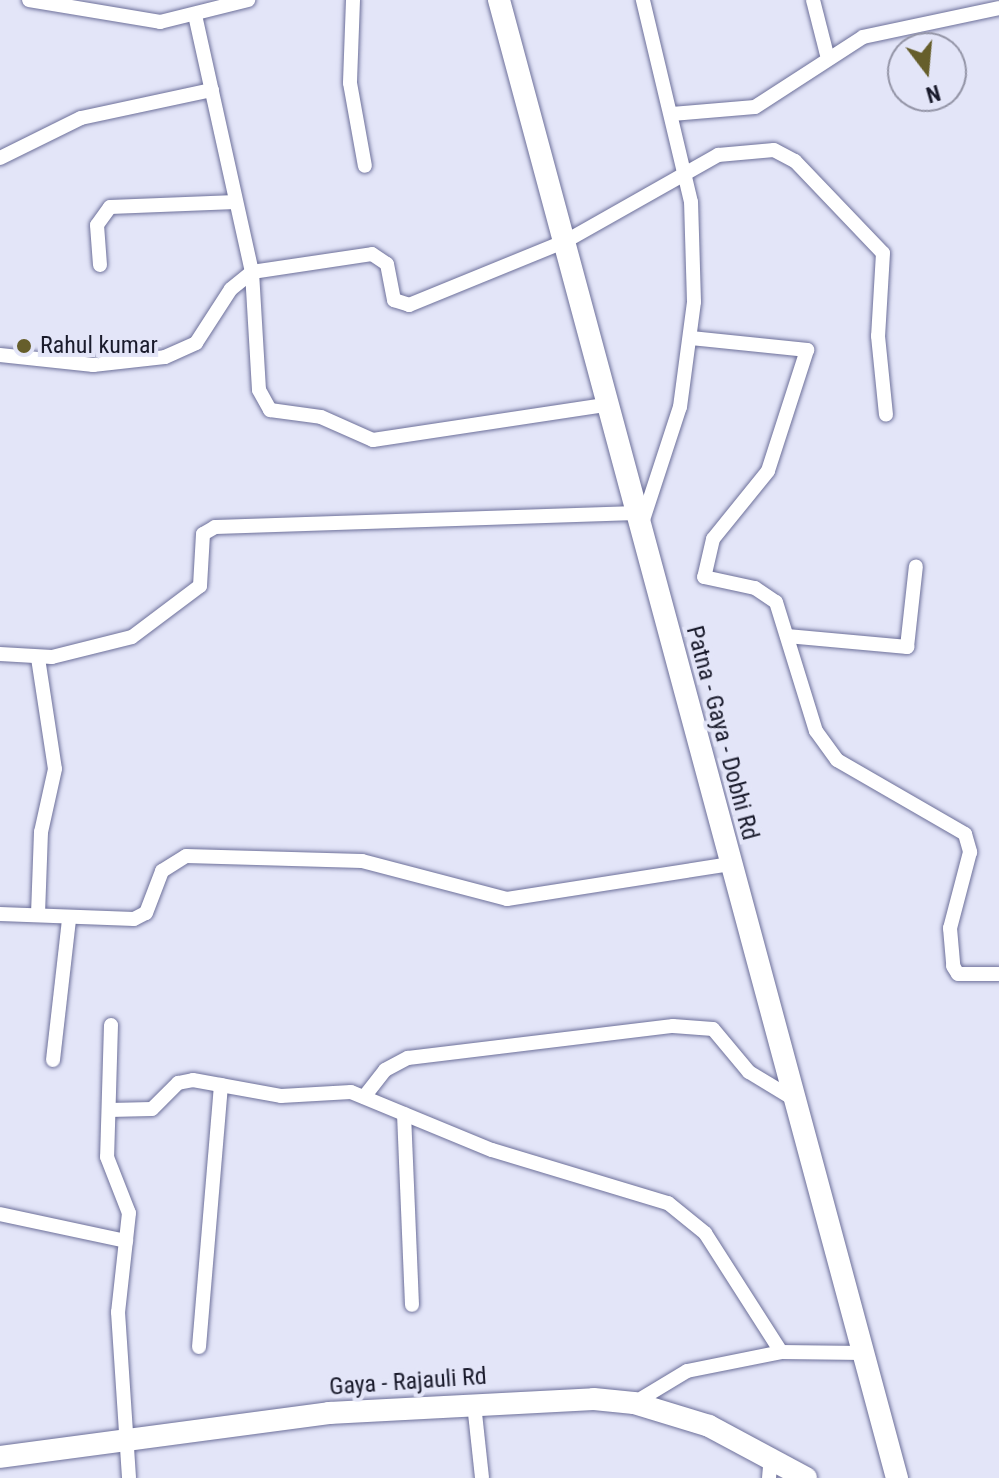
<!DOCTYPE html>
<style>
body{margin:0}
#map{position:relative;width:999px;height:1478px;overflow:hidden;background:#e3e5f8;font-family:"Roboto Condensed",sans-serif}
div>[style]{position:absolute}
.roads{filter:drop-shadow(0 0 2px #6d709a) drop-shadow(0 0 2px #6d709a)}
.street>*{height:14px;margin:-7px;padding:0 7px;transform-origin:7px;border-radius:7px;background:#fff}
.primary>*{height:22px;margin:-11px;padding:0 11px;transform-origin:11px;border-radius:11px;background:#fff}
.dots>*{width:22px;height:22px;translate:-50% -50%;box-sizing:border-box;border:4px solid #e3e5f8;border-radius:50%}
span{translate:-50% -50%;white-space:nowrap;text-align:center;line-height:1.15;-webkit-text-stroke:8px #e3e5f8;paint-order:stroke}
.poi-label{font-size:24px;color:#1a1b2c}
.left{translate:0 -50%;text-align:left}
.street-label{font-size:24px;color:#1a1b2c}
.north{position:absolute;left:887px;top:32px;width:80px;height:80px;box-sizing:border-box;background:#e3e5f8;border:2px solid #9394a6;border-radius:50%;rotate:164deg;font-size:22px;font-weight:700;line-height:32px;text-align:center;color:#1a1b2c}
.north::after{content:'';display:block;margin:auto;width:28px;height:36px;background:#665e2b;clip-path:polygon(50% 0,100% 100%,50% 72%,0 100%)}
</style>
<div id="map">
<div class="roads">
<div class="street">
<div style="left:29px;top:0;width:133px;rotate:9.5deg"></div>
<div style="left:160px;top:22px;width:91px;rotate:-14deg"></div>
<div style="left:353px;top:0;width:83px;rotate:92.1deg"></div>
<div style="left:350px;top:83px;width:84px;rotate:79.8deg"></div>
<div style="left:813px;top:0;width:57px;rotate:75.7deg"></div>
<div style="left:195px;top:15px;width:263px;rotate:77.5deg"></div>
<div style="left:252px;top:272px;width:118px;rotate:86.6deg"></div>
<div style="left:259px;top:390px;width:23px;rotate:61deg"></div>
<div style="left:270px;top:410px;width:51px;rotate:7.8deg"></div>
<div style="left:321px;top:417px;width:57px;rotate:23.9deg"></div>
<div style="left:373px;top:440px;width:241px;rotate:-8.6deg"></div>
<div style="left:672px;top:114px;width:83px;rotate:-4.8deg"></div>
<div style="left:755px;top:107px;width:129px;rotate:-32.9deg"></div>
<div style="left:863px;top:37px;width:139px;rotate:-12deg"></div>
<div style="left:0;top:158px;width:90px;rotate:-26.3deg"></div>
<div style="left:81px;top:118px;width:134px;rotate:-12.1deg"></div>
<div style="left:100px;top:265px;width:40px;rotate:-94.3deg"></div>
<div style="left:97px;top:225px;width:22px;rotate:-54deg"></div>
<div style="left:110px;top:207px;width:126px;rotate:-2.3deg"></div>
<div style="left:691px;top:338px;width:117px;rotate:5.9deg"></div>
<div style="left:807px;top:350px;width:127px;rotate:107.9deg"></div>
<div style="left:768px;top:471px;width:87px;rotate:129deg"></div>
<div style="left:713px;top:539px;width:39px;rotate:103deg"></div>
<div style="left:704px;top:577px;width:52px;rotate:12.2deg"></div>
<div style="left:755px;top:588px;width:25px;rotate:34deg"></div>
<div style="left:776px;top:602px;width:135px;rotate:72.8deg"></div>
<div style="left:816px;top:731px;width:36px;rotate:54deg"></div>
<div style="left:837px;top:760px;width:148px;rotate:30deg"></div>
<div style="left:965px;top:834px;width:19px;rotate:74deg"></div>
<div style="left:970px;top:852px;width:79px;rotate:104.7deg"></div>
<div style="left:950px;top:928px;width:38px;rotate:85deg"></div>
<div style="left:953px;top:966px;width:9px;rotate:58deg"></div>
<div style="left:958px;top:974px;width:41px"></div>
<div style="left:0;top:355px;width:94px;rotate:6.1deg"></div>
<div style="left:93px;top:365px;width:72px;rotate:-6.3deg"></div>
<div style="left:165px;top:357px;width:34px;rotate:-24deg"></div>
<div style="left:196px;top:343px;width:64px;rotate:-57.1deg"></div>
<div style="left:231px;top:289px;width:27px;rotate:-39deg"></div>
<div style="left:252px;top:272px;width:121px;rotate:-8.5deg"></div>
<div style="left:372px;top:254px;width:18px;rotate:34deg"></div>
<div style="left:387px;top:264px;width:37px;rotate:79deg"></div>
<div style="left:394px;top:300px;width:16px;rotate:18deg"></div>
<div style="left:409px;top:305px;width:170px;rotate:-22.2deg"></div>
<div style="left:566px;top:241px;width:175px;rotate:-29.5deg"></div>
<div style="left:718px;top:155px;width:56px;rotate:-5.1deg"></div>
<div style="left:774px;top:150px;width:24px;rotate:28deg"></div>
<div style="left:795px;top:161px;width:127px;rotate:46.3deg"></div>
<div style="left:883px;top:253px;width:83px;rotate:93.4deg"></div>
<div style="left:878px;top:336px;width:79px;rotate:84.2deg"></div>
<div style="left:641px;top:526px;width:125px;rotate:-71.9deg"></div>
<div style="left:680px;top:407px;width:106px;rotate:-82.4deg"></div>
<div style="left:694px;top:302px;width:100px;rotate:-91.7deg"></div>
<div style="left:691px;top:202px;width:208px;rotate:-103.4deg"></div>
<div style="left:787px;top:636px;width:121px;rotate:5.2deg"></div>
<div style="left:907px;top:647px;width:81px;rotate:-83.7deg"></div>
<div style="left:0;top:654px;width:52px;rotate:3.3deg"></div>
<div style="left:52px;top:657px;width:82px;rotate:-14deg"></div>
<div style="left:132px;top:637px;width:85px;rotate:-36.9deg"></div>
<div style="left:200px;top:586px;width:52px;rotate:-86.7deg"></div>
<div style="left:203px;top:534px;width:14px;rotate:-30deg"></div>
<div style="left:215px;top:527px;width:422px;rotate:-1.9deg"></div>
<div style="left:38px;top:658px;width:112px;rotate:81.3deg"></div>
<div style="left:55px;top:769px;width:65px;rotate:102.5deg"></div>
<div style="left:41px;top:832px;width:81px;rotate:92.1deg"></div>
<div style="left:0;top:914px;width:134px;rotate:2.1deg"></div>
<div style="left:134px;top:919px;width:13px;rotate:-27deg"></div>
<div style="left:146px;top:913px;width:45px;rotate:-69.1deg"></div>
<div style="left:162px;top:871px;width:28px;rotate:-32deg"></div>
<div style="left:186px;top:856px;width:176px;rotate:1.6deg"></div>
<div style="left:362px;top:861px;width:150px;rotate:14.7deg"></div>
<div style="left:507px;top:899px;width:226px;rotate:-8.9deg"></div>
<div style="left:111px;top:1025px;width:132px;rotate:91.7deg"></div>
<div style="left:107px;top:1157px;width:60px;rotate:68.6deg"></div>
<div style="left:129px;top:1213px;width:100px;rotate:96.3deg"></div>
<div style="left:118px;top:1312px;width:166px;rotate:86.2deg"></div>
<div style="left:53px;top:1060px;width:142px;rotate:-83.5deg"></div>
<div style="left:364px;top:1097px;width:34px;rotate:-52deg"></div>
<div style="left:385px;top:1070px;width:26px;rotate:-28deg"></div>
<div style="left:408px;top:1058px;width:267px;rotate:-6.9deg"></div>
<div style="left:673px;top:1026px;width:40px;rotate:4.3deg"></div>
<div style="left:713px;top:1029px;width:56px;rotate:50.1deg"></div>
<div style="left:749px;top:1072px;width:50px;rotate:31.2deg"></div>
<div style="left:109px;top:1110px;width:43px;rotate:-1.3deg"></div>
<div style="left:152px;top:1109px;width:37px;rotate:-45deg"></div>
<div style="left:178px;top:1083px;width:15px;rotate:-11deg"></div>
<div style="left:193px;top:1080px;width:89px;rotate:10.3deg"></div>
<div style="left:281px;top:1096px;width:70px;rotate:-3.3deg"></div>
<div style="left:351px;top:1092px;width:152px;rotate:22.4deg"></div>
<div style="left:492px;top:1150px;width:184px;rotate:16.8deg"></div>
<div style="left:668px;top:1203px;width:48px;rotate:39deg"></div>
<div style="left:705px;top:1233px;width:141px;rotate:57.4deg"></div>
<div style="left:781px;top:1352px;width:82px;rotate:0.7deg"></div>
<div style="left:404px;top:1114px;width:191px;rotate:87.6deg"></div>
<div style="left:0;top:1214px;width:129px;rotate:12.1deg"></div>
<div style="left:199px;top:1347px;width:263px;rotate:-85.2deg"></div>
<div style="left:634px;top:1403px;width:62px;rotate:-31.1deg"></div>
<div style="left:687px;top:1371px;width:96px;rotate:-11.4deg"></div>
<div style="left:474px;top:1404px;width:74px;rotate:83.8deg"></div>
<div style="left:769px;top:1478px;width:22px;rotate:-85deg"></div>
</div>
<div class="primary">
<div style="left:499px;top:0;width:1531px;rotate:74.93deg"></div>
<div style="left:0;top:1457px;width:332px;rotate:-7.6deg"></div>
<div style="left:329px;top:1413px;width:265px;rotate:-3deg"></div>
<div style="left:594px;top:1399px;width:40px;rotate:5.7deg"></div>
<div style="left:634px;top:1403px;width:78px;rotate:17deg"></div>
<div style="left:709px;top:1426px;width:110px;rotate:28.2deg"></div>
</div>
</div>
<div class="dots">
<div style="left:24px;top:346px;background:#665e2b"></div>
</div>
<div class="poi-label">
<span class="left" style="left:40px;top:346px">Rahul kumar</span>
</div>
<div class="street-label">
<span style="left:722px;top:733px;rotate:75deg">Patna - Gaya - Dobhi Rd</span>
<span style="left:408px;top:1382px;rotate:-4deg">Gaya - Rajauli Rd</span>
</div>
<div class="north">N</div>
</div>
